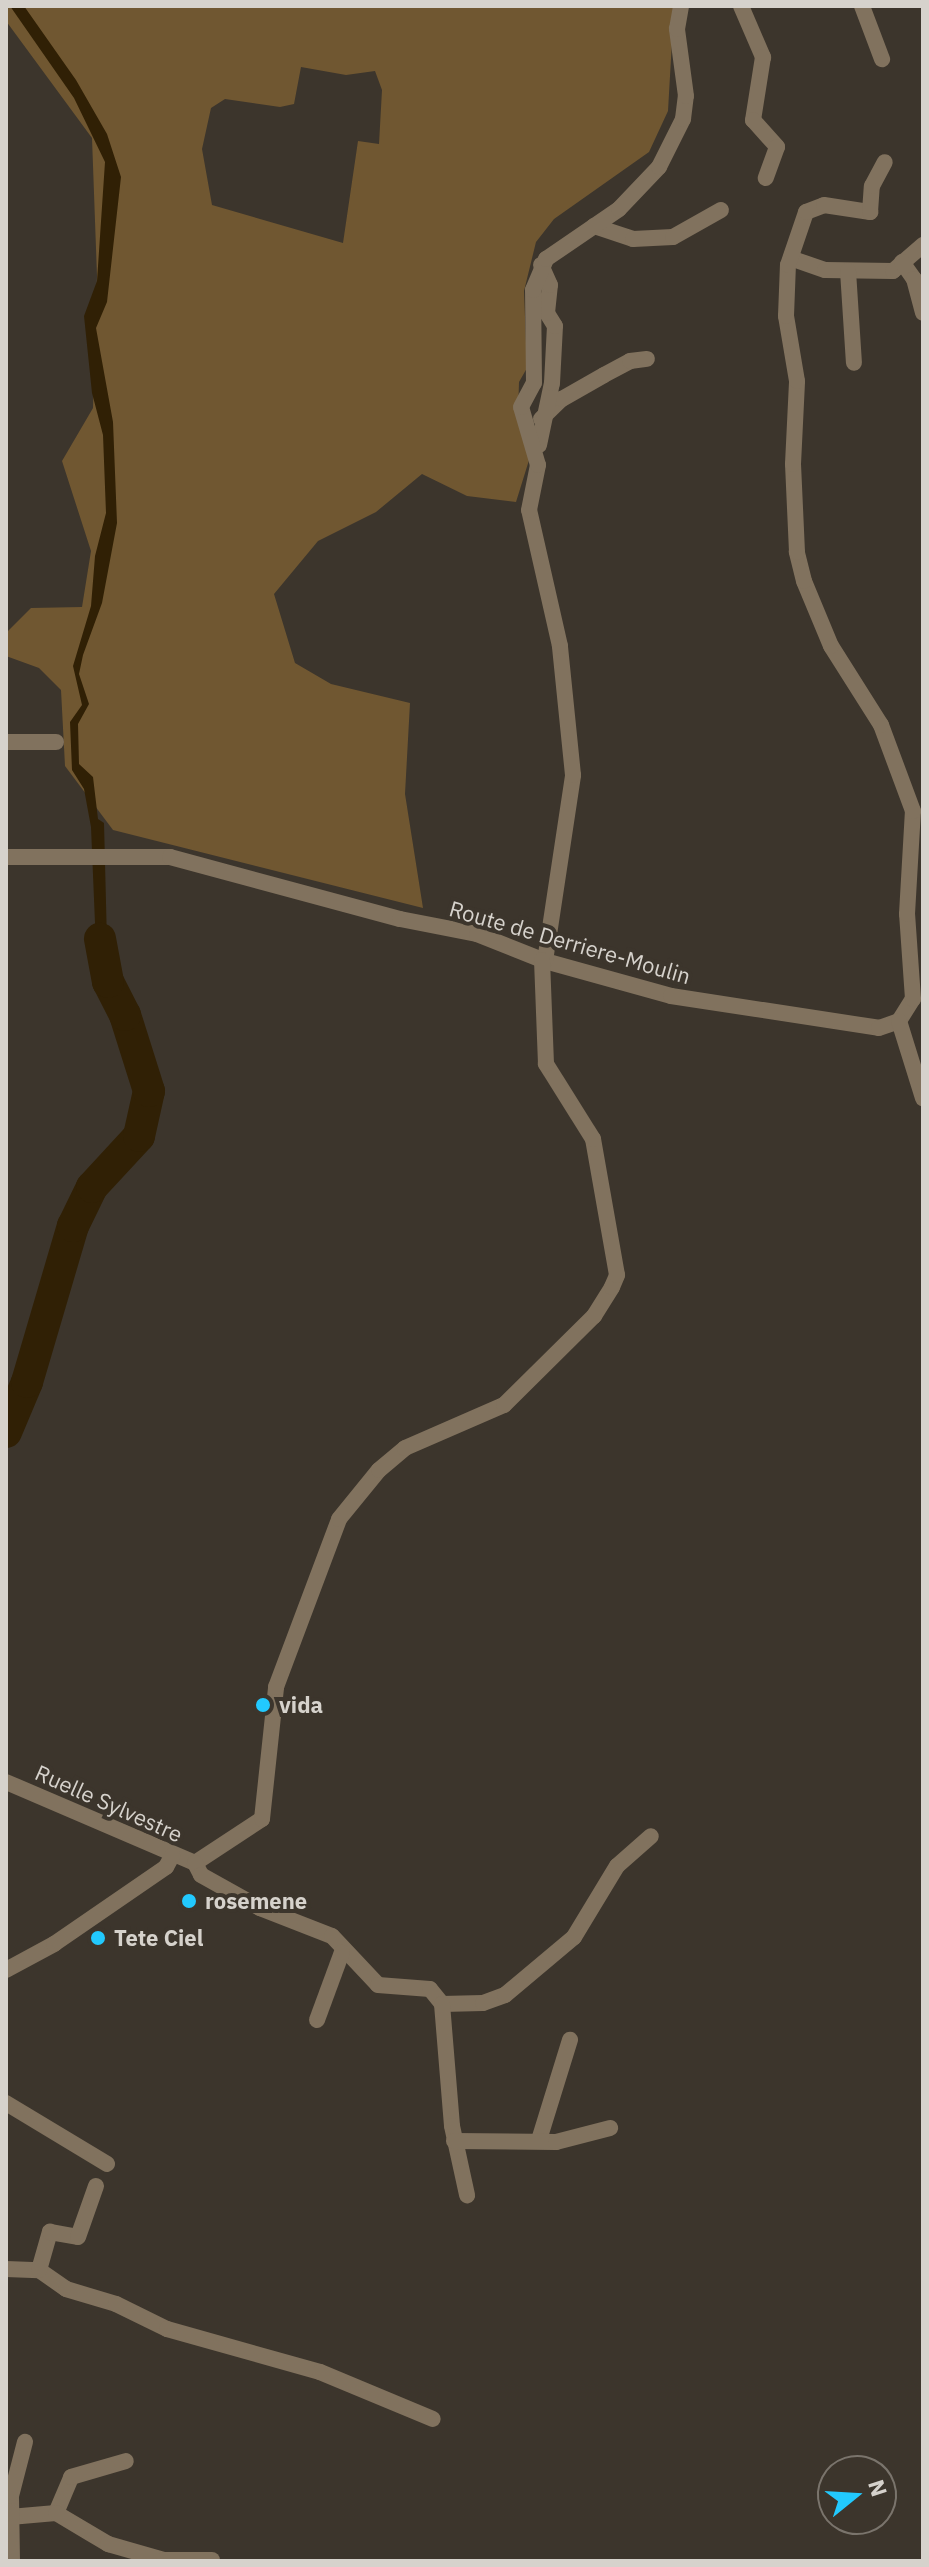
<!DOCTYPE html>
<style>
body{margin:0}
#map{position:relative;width:929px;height:2567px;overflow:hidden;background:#3c352c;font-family:"IBM Plex Sans",sans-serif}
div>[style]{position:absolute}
.green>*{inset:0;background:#705731}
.water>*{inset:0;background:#302005}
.river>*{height:32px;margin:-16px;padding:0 16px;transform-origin:16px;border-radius:16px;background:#302005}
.minor>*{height:16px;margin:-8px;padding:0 8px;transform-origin:8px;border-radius:8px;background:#81725e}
.dots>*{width:22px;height:22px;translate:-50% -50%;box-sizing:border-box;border:4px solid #3c352c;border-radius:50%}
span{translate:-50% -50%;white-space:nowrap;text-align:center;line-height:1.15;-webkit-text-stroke:8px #3c352c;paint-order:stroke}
.street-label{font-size:22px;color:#d6d2cc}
.poi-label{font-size:22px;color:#d6d2cc;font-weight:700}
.left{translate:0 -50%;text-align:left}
.frame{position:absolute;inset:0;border:8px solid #d6d2cc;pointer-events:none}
.north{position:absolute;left:817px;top:2455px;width:80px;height:80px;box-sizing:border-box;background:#3c352c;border:2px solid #7a746c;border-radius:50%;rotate:72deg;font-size:22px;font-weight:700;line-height:32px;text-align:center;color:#d6d2cc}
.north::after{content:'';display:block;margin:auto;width:28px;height:36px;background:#22c9fe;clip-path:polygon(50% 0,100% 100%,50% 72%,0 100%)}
</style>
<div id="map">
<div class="green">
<div style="clip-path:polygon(evenodd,6px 6px,674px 6px,668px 111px,649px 152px,554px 219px,536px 242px,524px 291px,527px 368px,519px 382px,518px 416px,530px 457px,516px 502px,467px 496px,422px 474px,376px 512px,318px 541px,274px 594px,295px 663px,331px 684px,410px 703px,405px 794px,423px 908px,113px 830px,65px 766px,61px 690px,39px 668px,6px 656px,7px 632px,31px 608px,82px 607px,91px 551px,62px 461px,93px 408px,97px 276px,92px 138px,6px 21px,6px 6px,301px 67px,346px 75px,375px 71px,382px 90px,379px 144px,358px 141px,343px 243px,212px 205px,202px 149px,211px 108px,225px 99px,280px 107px,294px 104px,301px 67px)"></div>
</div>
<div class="water">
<div style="clip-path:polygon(10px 6px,24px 6px,76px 80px,107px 134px,121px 177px,107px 302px,96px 328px,113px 422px,117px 523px,102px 603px,83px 655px,79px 674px,89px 704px,78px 724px,79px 764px,93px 777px,98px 819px,104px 823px,108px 982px,96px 947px,91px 827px,84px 789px,72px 770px,70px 722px,82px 705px,73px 666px,91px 606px,95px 556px,106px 513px,103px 435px,92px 393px,84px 316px,97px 281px,105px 162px,74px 98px)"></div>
</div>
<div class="river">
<div style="left:6px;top:1432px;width:54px;rotate:-67.2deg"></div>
<div style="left:27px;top:1382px;width:163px;rotate:-73.6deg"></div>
<div style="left:73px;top:1226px;width:43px;rotate:-64deg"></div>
<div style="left:92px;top:1187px;width:69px;rotate:-47.3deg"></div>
<div style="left:139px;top:1136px;width:46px;rotate:-77.5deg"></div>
<div style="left:149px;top:1091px;width:80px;rotate:-107.5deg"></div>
<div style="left:125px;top:1015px;width:37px;rotate:-117deg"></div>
<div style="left:108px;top:982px;width:44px;rotate:-100.5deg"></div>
</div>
<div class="minor">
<div style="left:741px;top:6px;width:56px;rotate:66.7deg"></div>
<div style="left:763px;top:57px;width:64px;rotate:99deg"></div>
<div style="left:753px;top:120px;width:36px;rotate:48deg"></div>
<div style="left:777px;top:147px;width:33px;rotate:110deg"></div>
<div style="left:862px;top:6px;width:57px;rotate:69.3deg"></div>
<div style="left:594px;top:226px;width:41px;rotate:18.4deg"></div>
<div style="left:633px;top:239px;width:40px;rotate:-2.9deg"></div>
<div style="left:673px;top:237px;width:55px;rotate:-29.4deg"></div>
<div style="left:793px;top:259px;width:34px;rotate:19deg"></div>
<div style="left:825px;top:270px;width:68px;rotate:0.8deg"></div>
<div style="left:893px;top:271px;width:40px;rotate:-41deg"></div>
<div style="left:902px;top:262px;width:21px;rotate:55deg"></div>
<div style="left:914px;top:279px;width:35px;rotate:75deg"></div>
<div style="left:848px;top:271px;width:92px;rotate:86.3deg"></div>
<div style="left:541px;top:419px;width:29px;rotate:-44deg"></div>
<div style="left:562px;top:399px;width:48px;rotate:-29.7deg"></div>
<div style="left:604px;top:375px;width:30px;rotate:-28deg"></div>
<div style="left:630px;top:361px;width:17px;rotate:-7deg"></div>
<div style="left:539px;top:445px;width:63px;rotate:-78.2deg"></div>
<div style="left:552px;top:383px;width:57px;rotate:-87deg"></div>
<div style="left:555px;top:326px;width:15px;rotate:-122deg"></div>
<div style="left:547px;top:313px;width:28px;rotate:-84deg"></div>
<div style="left:550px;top:285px;width:22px;rotate:-114deg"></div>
<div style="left:6px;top:742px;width:50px"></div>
<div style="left:6px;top:857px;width:164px"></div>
<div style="left:170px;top:857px;width:238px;rotate:15.1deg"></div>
<div style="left:400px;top:919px;width:78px;rotate:11deg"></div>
<div style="left:477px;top:934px;width:73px;rotate:21.7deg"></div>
<div style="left:545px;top:961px;width:131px;rotate:15.5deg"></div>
<div style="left:671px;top:996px;width:210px;rotate:8.7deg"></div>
<div style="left:879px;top:1028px;width:21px;rotate:-19deg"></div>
<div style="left:899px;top:1021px;width:26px;rotate:-58deg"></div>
<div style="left:913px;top:999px;width:85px;rotate:-94deg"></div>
<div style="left:907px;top:914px;width:103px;rotate:-86.7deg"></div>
<div style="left:913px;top:811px;width:92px;rotate:-110.4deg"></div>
<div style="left:881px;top:725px;width:93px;rotate:-122.3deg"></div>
<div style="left:831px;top:646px;width:70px;rotate:-112.6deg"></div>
<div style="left:804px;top:581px;width:30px;rotate:-104deg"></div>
<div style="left:797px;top:552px;width:88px;rotate:-92.6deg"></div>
<div style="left:793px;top:464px;width:83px;rotate:-87.2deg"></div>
<div style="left:797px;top:381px;width:66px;rotate:-99.6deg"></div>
<div style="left:786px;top:316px;width:51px;rotate:-87.8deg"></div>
<div style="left:788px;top:265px;width:56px;rotate:-71.2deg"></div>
<div style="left:806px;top:212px;width:19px;rotate:-21deg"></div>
<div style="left:824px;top:205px;width:47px;rotate:8.7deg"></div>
<div style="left:870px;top:212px;width:26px;rotate:-86deg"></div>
<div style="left:872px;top:186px;width:27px;rotate:-62deg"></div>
<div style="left:545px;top:961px;width:188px;rotate:-81.4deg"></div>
<div style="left:573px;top:775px;width:130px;rotate:-95.8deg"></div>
<div style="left:560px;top:646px;width:139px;rotate:-102.8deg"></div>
<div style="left:529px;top:510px;width:46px;rotate:-78.7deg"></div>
<div style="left:538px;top:465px;width:60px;rotate:-106.3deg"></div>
<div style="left:521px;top:407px;width:27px;rotate:-62deg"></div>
<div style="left:534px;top:383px;width:93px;rotate:-90.6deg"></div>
<div style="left:533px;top:290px;width:34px;rotate:-67deg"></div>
<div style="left:546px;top:259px;width:88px;rotate:-34.4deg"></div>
<div style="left:619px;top:209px;width:58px;rotate:-46.4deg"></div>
<div style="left:659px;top:167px;width:54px;rotate:-63.4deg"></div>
<div style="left:683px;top:119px;width:23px;rotate:-83deg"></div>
<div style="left:686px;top:96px;width:68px;rotate:-97.7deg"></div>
<div style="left:677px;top:29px;width:23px;rotate:-80deg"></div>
<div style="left:899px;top:1021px;width:81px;rotate:72.7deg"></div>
<div style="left:6px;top:1782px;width:206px;rotate:23.2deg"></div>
<div style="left:195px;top:1863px;width:80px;rotate:-33.3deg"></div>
<div style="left:262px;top:1819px;width:133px;rotate:-83.9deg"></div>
<div style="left:276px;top:1687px;width:179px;rotate:-69.4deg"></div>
<div style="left:339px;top:1519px;width:63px;rotate:-50.8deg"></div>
<div style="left:379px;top:1470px;width:34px;rotate:-40deg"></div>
<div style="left:405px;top:1448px;width:108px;rotate:-23.5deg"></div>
<div style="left:504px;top:1405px;width:127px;rotate:-44.7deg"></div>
<div style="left:594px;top:1316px;width:34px;rotate:-58deg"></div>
<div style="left:612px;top:1287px;width:13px;rotate:-67deg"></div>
<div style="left:617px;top:1275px;width:138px;rotate:-100deg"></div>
<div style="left:593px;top:1139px;width:89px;rotate:-122.1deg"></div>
<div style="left:546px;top:1064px;width:104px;rotate:-92.2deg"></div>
<div style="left:195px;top:1863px;width:13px;rotate:63deg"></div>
<div style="left:201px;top:1875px;width:68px;rotate:29.2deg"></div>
<div style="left:260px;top:1908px;width:77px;rotate:21.3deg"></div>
<div style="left:332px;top:1936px;width:67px;rotate:46.8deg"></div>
<div style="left:378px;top:1985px;width:52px;rotate:4.4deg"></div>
<div style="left:430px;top:1989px;width:19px;rotate:51deg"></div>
<div style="left:442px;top:2004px;width:41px;rotate:-1.4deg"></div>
<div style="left:483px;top:2003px;width:23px;rotate:-20deg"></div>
<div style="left:505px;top:1995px;width:90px;rotate:-40deg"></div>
<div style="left:574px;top:1937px;width:83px;rotate:-58.8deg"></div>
<div style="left:617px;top:1866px;width:45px;rotate:-41.4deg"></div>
<div style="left:6px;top:1970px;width:55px;rotate:-28.4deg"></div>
<div style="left:54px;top:1944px;width:136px;rotate:-34.5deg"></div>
<div style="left:166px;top:1867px;width:13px;rotate:-61deg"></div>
<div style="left:442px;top:2004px;width:122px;rotate:85.3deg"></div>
<div style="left:452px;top:2126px;width:71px;rotate:77.7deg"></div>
<div style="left:317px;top:2020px;width:72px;rotate:-69.8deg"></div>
<div style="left:6px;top:2103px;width:118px;rotate:31.1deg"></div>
<div style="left:539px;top:2140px;width:105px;rotate:-72.8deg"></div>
<div style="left:454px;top:2141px;width:102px;rotate:0.6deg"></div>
<div style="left:556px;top:2142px;width:56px;rotate:-14.5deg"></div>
<div style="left:6px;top:2269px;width:33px;rotate:2deg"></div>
<div style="left:39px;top:2270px;width:33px;rotate:35deg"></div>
<div style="left:66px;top:2289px;width:52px;rotate:16.7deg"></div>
<div style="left:116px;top:2304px;width:57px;rotate:26.1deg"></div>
<div style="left:167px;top:2329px;width:159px;rotate:15.7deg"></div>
<div style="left:320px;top:2372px;width:122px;rotate:22.6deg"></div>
<div style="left:39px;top:2270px;width:40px;rotate:-74deg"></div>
<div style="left:50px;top:2232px;width:28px;rotate:10deg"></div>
<div style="left:78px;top:2237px;width:54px;rotate:-70.6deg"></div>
<div style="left:56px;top:2513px;width:39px;rotate:-67deg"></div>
<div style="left:71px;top:2477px;width:57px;rotate:-16.2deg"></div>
<div style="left:10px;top:2517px;width:46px;rotate:-5deg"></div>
<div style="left:56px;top:2513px;width:61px;rotate:30.8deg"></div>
<div style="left:108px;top:2544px;width:58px;rotate:15.9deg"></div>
<div style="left:164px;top:2560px;width:48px"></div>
<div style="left:12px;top:2561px;width:65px;rotate:-90.9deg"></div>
<div style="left:11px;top:2496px;width:56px;rotate:-75.5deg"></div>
</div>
<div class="dots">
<div style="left:263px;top:1705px;background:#22c9fe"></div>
<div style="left:189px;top:1901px;background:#22c9fe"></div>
<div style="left:98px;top:1938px;background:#22c9fe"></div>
</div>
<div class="street-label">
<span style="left:570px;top:942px;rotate:16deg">Route de Derriere-Moulin</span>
<span style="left:109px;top:1803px;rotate:24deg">Ruelle Sylvestre</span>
</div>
<div class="poi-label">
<span class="left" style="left:279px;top:1705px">vida</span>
<span class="left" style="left:205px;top:1901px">rosemene</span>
<span class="left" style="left:114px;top:1938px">Tete Ciel</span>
</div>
<div class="frame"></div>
<div class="north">N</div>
</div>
